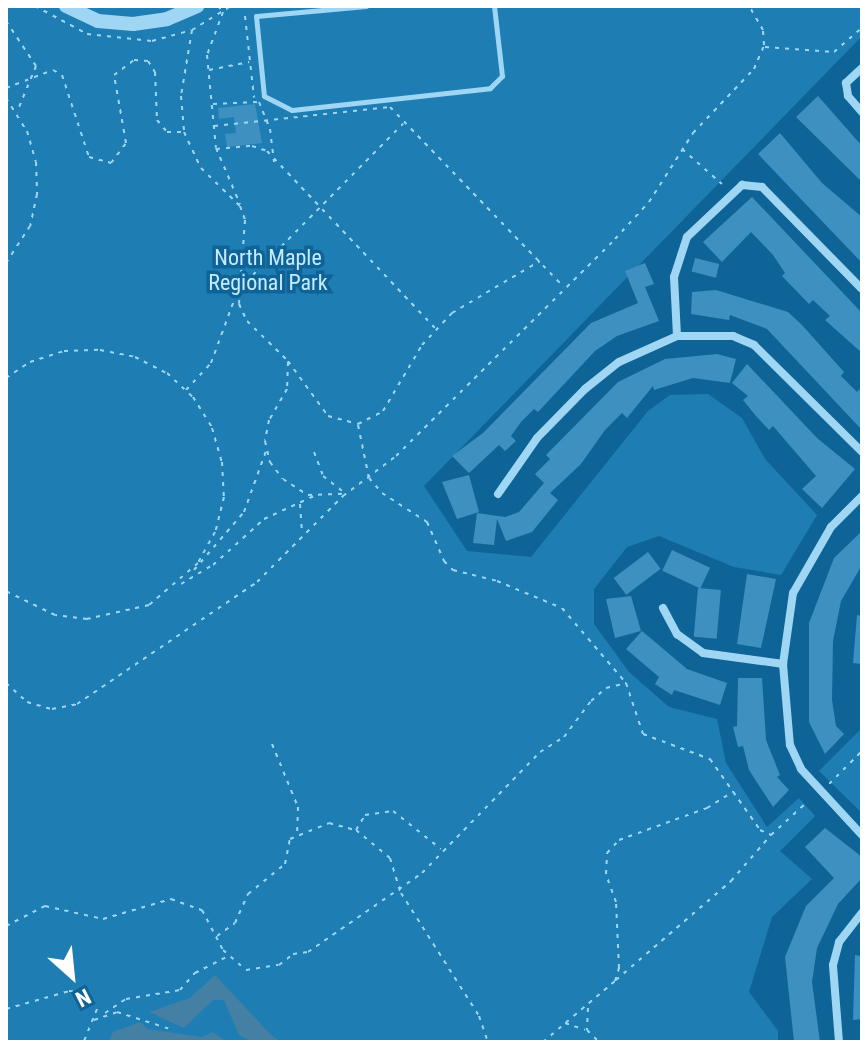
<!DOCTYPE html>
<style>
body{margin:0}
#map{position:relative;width:868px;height:1048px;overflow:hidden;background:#0f6497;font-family:"Roboto Condensed",sans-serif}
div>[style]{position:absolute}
.green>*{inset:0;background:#1e7eb4}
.water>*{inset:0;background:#4380a3}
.building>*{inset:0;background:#3d90c0;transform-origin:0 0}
.path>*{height:2px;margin-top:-1px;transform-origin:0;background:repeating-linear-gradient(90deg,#9fd6f4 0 4px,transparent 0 10px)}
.service>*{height:5px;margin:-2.5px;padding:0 2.5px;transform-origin:2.5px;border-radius:2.5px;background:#9fd6f4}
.minor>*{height:8px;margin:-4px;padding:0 4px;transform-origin:4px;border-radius:4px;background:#9fd6f4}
.tertiary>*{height:14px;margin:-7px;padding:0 7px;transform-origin:7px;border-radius:7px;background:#9fd6f4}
span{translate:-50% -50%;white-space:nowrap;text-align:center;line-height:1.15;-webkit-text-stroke:7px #0f6497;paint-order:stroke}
.park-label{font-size:22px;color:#c7eafe}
.frame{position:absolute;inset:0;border:8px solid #fff;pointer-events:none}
.north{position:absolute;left:32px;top:936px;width:80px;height:80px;-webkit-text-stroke:6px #0f6497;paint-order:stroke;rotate:153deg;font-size:22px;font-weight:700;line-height:32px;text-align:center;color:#fff}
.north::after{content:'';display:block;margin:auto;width:28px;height:36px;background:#fff;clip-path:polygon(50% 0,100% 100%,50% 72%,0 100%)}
</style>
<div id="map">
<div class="green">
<div style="clip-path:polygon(6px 6px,862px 6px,862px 36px,424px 486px,467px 551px,531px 557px,648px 411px,670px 395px,708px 394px,742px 418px,765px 459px,817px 515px,781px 575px,734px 567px,659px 536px,627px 547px,594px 589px,594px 624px,629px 672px,669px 707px,717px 719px,726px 763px,767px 827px,799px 798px,815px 816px,780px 851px,812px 879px,772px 917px,749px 992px,778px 1031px,778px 1042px,6px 1042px)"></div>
<div style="clip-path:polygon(862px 728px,862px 813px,819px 771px)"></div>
</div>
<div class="water">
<div style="clip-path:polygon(215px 975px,271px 1035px,281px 1042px,252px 1042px,239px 1035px,224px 1000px,213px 1000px,184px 1028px,149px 1012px,190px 998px)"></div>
<div style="clip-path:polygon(140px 1022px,148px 1029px,202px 1037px,212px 1032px,228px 1042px,109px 1042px,113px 1032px)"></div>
</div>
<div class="building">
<div style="clip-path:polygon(818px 96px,862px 146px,862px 182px,796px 117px)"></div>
<div style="clip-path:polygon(255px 104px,262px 143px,227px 147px,225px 134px,236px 133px,234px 117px,219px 119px,218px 108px)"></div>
<div style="clip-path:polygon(780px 133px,822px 183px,862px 217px,862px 263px,758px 154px)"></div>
<div style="clip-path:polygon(752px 197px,862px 313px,862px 353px,825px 320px,830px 316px,813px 300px,809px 304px,782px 276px,785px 273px,773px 255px,751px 232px,722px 262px,703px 242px)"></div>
<div style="left:695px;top:258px;width:25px;height:14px;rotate:14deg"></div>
<div style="clip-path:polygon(645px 263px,654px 284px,645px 287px,659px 321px,617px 336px,595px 351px,538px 412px,534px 409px,521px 422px,511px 436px,516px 441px,505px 451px,499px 445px,469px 473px,452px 456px,483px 433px,591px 323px,638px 303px,625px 271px)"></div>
<div style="clip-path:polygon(716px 290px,788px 312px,802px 325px,844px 372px,841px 376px,857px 392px,862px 387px,862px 430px,767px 329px,730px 315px,729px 320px,691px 314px,692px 292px)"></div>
<div style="clip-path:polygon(717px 354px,736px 359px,730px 383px,693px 378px,654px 390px,653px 386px,627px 418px,622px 413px,605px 430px,581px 464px,550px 493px,558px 500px,532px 532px,506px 541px,497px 519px,494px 545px,473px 543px,477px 513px,505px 517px,519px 512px,544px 483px,535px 474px,550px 459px,546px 455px,618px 382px,665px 359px)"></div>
<div style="clip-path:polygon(747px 364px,817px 438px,855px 469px,822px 508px,802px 489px,816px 476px,773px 426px,769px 430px,756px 416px,743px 400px,748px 396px,732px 383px)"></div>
<div style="clip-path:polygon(469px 475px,479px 512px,457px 519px,442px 482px)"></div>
<div style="clip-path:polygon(862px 531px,862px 565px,841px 601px,833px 641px,832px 700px,836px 726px,844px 734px,825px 754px,809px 722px,809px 623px,834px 558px)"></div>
<div style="left:672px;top:550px;width:42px;height:23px;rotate:25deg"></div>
<div style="left:648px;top:552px;width:21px;height:43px;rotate:53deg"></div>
<div style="clip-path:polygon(747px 574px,776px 579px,761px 648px,737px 644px)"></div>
<div style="left:698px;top:588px;width:23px;height:49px;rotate:5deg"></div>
<div style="clip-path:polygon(631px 596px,641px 631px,615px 638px,606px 599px)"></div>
<div style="clip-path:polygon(857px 615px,862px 616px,862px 664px,853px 663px)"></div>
<div style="clip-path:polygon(642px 631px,687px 669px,727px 683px,720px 705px,674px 690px,672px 695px,655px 684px,659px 677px,626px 649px)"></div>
<div style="clip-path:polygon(738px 678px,762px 678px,766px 740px,780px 775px,777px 777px,789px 790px,773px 807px,749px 770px,743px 746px,738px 747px,733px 727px,737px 726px)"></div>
<div style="clip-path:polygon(825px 828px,862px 857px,862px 878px,838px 904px,817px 948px,812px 982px,820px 1042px,794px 1042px,785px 957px,806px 906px,834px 878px,805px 847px)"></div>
<div style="clip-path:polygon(855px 955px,862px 956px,862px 1019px,853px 1020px)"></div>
</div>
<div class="path">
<div style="left:35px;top:6px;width:59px;rotate:28.3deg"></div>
<div style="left:87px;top:34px;width:65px;rotate:6.1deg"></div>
<div style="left:152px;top:41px;width:41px;rotate:-15.4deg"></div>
<div style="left:192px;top:30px;width:46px;rotate:-31.6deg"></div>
<div style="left:218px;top:6px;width:8px;rotate:50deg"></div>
<div style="left:223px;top:12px;width:46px;rotate:110.4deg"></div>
<div style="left:207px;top:55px;width:93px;rotate:84.5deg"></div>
<div style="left:216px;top:148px;width:61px;rotate:66.8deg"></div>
<div style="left:245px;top:16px;width:82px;rotate:83.7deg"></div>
<div style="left:6px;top:21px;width:54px;rotate:56.3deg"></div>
<div style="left:36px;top:66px;width:50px;rotate:112.4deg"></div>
<div style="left:192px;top:30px;width:67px;rotate:99.5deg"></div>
<div style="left:181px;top:96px;width:36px;rotate:85deg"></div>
<div style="left:184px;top:132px;width:40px;rotate:65deg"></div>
<div style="left:201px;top:168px;width:54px;rotate:44.3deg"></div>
<div style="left:240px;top:206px;width:15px;rotate:70deg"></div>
<div style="left:245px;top:220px;width:84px;rotate:94.1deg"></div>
<div style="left:239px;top:304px;width:19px;rotate:65deg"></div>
<div style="left:247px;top:321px;width:57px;rotate:44.3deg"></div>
<div style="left:288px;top:361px;width:68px;rotate:54deg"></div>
<div style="left:328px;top:416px;width:31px;rotate:15deg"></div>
<div style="left:358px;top:424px;width:28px;rotate:-27deg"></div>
<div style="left:383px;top:411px;width:77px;rotate:-59.4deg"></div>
<div style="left:422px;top:345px;width:44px;rotate:-46.8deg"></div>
<div style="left:452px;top:313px;width:102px;rotate:-30.6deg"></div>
<div style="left:765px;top:47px;width:69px;rotate:4.1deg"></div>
<div style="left:834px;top:52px;width:37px;rotate:-41deg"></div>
<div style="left:209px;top:70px;width:41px;rotate:-11.3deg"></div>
<div style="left:6px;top:88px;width:50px;rotate:-21deg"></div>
<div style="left:53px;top:70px;width:10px;rotate:29deg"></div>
<div style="left:62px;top:75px;width:86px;rotate:71.8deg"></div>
<div style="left:89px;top:157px;width:23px;rotate:15deg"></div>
<div style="left:111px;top:163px;width:25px;rotate:-53deg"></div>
<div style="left:126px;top:143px;width:69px;rotate:-100deg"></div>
<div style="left:114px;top:75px;width:25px;rotate:-37deg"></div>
<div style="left:134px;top:60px;width:14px;rotate:4deg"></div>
<div style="left:148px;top:61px;width:13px;rotate:58deg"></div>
<div style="left:155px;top:72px;width:48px;rotate:87.6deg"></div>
<div style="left:157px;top:120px;width:16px;rotate:50deg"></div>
<div style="left:167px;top:132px;width:16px"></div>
<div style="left:6px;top:98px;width:39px;rotate:58deg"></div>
<div style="left:27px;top:131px;width:32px;rotate:74deg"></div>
<div style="left:36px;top:162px;width:32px;rotate:88deg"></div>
<div style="left:37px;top:194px;width:33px;rotate:102deg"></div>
<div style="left:30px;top:226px;width:44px;rotate:123deg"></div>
<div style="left:213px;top:104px;width:46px;rotate:-2.5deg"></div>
<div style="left:259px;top:102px;width:29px;rotate:68deg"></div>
<div style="left:270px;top:129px;width:33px;rotate:83deg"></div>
<div style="left:214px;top:126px;width:177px;rotate:-6.2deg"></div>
<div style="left:390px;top:107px;width:250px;rotate:46deg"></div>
<div style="left:216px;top:149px;width:36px;rotate:-5deg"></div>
<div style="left:252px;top:146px;width:16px;rotate:18deg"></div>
<div style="left:267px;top:151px;width:244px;rotate:46.5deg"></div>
<div style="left:682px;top:149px;width:53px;rotate:41.2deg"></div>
<div style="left:239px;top:289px;width:233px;rotate:-45.2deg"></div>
<div style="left:288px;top:362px;width:27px;rotate:92deg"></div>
<div style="left:287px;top:389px;width:36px;rotate:120deg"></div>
<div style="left:269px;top:420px;width:21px;rotate:101deg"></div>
<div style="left:265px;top:441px;width:22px;rotate:77deg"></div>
<div style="left:270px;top:462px;width:21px;rotate:53deg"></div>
<div style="left:283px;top:479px;width:30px;rotate:33deg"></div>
<div style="left:308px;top:495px;width:36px;rotate:-2deg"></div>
<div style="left:6px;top:378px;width:29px;rotate:-34deg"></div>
<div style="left:30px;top:362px;width:36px;rotate:-18deg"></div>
<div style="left:64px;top:351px;width:36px;rotate:-2deg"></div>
<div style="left:100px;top:350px;width:36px;rotate:11deg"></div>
<div style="left:135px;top:357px;width:36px;rotate:27deg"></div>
<div style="left:167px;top:373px;width:35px;rotate:43deg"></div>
<div style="left:193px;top:397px;width:36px;rotate:58deg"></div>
<div style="left:212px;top:428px;width:35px;rotate:74deg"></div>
<div style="left:222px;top:462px;width:35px;rotate:87deg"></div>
<div style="left:224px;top:497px;width:36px;rotate:104deg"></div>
<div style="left:215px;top:532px;width:35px;rotate:119deg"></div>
<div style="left:198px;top:563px;width:65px;rotate:139.4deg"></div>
<div style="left:149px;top:605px;width:64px;rotate:167.3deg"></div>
<div style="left:87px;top:619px;width:32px;rotate:-173deg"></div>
<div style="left:55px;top:615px;width:55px;rotate:-153.9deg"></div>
<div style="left:186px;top:390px;width:37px;rotate:-47deg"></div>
<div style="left:211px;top:363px;width:72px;rotate:-69.8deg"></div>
<div style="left:358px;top:425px;width:54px;rotate:78.3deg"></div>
<div style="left:369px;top:478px;width:20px;rotate:49deg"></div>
<div style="left:382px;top:493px;width:54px;rotate:32.8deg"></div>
<div style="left:427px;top:522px;width:43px;rotate:66.4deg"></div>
<div style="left:444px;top:561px;width:13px;rotate:45deg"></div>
<div style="left:453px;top:570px;width:45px;rotate:14deg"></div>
<div style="left:497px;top:581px;width:70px;rotate:22.6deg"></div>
<div style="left:562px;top:608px;width:99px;rotate:49.5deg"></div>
<div style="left:626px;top:683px;width:54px;rotate:71.6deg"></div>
<div style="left:643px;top:734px;width:72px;rotate:20.5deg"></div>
<div style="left:710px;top:759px;width:87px;rotate:54.8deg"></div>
<div style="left:760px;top:830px;width:12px;rotate:24deg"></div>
<div style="left:771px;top:835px;width:49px;rotate:-42.5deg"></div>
<div style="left:314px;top:452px;width:26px;rotate:69deg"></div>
<div style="left:323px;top:476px;width:28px;rotate:38deg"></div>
<div style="left:300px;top:504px;width:29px;rotate:86deg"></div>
<div style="left:194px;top:570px;width:77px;rotate:-49.2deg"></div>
<div style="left:244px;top:512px;width:65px;rotate:-70.2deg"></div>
<div style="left:181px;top:584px;width:37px;rotate:-31deg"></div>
<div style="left:213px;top:565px;width:69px;rotate:-42deg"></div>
<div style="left:264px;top:519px;width:55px;rotate:-24.7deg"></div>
<div style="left:6px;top:683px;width:28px;rotate:42deg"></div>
<div style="left:27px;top:702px;width:26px;rotate:16deg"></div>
<div style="left:52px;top:709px;width:25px;rotate:-11deg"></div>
<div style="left:77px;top:704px;width:217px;rotate:-34.1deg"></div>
<div style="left:257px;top:582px;width:122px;rotate:-45deg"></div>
<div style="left:343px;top:496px;width:66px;rotate:-37deg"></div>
<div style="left:396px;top:456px;width:308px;rotate:-44.7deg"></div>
<div style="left:615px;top:239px;width:50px;rotate:-47.4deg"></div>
<div style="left:649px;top:202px;width:82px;rotate:-57.5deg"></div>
<div style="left:693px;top:133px;width:88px;rotate:-46.4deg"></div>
<div style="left:754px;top:69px;width:26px;rotate:-67deg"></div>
<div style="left:764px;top:45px;width:15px;rotate:-94deg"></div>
<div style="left:763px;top:30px;width:28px;rotate:-120deg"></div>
<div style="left:272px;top:744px;width:68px;rotate:67.6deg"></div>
<div style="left:298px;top:807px;width:26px;rotate:92deg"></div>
<div style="left:829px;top:784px;width:47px;rotate:-45deg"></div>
<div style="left:356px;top:830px;width:17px;rotate:-59deg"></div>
<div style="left:365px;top:815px;width:28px;rotate:-8deg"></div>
<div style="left:393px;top:811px;width:61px;rotate:38.4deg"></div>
<div style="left:6px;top:926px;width:44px;rotate:-27.1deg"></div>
<div style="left:45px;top:906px;width:59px;rotate:12.6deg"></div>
<div style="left:103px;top:919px;width:71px;rotate:-16.4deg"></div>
<div style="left:171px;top:899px;width:33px;rotate:20deg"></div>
<div style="left:202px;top:910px;width:45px;rotate:62.3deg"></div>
<div style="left:223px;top:950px;width:30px;rotate:41deg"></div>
<div style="left:246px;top:970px;width:33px;rotate:-9deg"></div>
<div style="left:279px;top:965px;width:18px;rotate:-38deg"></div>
<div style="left:293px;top:954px;width:15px;rotate:-8deg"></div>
<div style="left:308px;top:952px;width:139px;rotate:-34.7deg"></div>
<div style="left:422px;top:873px;width:169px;rotate:-45.7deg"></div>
<div style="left:540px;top:752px;width:28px;rotate:-32deg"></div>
<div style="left:564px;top:737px;width:45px;rotate:-53.1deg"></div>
<div style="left:591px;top:701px;width:20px;rotate:-41deg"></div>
<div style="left:606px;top:688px;width:21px;rotate:-14deg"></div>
<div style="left:217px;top:936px;width:22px;rotate:-36deg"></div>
<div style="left:235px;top:923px;width:32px;rotate:-66deg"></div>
<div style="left:248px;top:894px;width:48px;rotate:-39deg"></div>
<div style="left:285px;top:864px;width:25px;rotate:-79deg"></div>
<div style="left:290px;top:839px;width:42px;rotate:-22.3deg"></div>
<div style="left:329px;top:823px;width:28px;rotate:15deg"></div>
<div style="left:356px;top:830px;width:44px;rotate:39.5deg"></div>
<div style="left:390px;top:858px;width:37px;rotate:73deg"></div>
<div style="left:401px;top:893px;width:146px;rotate:57.6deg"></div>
<div style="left:479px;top:1016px;width:28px;rotate:71deg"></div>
<div style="left:616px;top:980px;width:152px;rotate:-40.7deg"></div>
<div style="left:731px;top:881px;width:61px;rotate:-49deg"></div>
<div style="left:588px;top:1008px;width:22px;rotate:93deg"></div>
<div style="left:587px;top:1030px;width:17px;rotate:45deg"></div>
<div style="left:6px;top:1009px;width:66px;rotate:-15.9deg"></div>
<div style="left:69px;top:991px;width:18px;rotate:3deg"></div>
<div style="left:87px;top:992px;width:20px;rotate:60deg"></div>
<div style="left:97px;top:1009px;width:35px;rotate:112deg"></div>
<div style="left:105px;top:1013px;width:25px;rotate:-34deg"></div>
<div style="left:126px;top:999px;width:55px;rotate:-9.5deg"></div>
<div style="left:180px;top:990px;width:23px;rotate:-49deg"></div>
<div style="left:195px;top:973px;width:36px;rotate:-27deg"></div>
<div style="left:94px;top:1020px;width:24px;rotate:-19deg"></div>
<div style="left:117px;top:1012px;width:56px;rotate:17.8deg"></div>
<div style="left:565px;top:1023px;width:21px;rotate:19deg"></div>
<div style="left:543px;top:1042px;width:94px;rotate:-40.3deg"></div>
<div style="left:615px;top:981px;width:14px;rotate:-73deg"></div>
<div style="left:619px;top:968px;width:66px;rotate:-92.6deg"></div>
<div style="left:616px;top:902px;width:30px;rotate:-110deg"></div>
<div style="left:606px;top:874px;width:21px;rotate:-87deg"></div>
<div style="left:607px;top:853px;width:18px;rotate:-47deg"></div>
<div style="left:619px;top:840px;width:94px;rotate:-20deg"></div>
<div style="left:707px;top:808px;width:31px;rotate:-32deg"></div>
</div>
<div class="service">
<div style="left:366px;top:6px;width:110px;rotate:174.8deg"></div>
<div style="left:256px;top:16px;width:80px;rotate:84.3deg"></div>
<div style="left:264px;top:96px;width:31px;rotate:27deg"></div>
<div style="left:292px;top:110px;width:199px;rotate:-6.3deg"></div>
<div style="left:490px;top:88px;width:17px;rotate:-45deg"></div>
<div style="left:502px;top:76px;width:70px;rotate:-96.5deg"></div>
</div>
<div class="minor">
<div style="left:862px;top:68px;width:22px;rotate:137deg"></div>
<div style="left:846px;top:83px;width:13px;rotate:81deg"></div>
<div style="left:848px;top:96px;width:21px;rotate:49deg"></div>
<div style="left:677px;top:336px;width:59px;rotate:-92.9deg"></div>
<div style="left:674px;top:277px;width:42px;rotate:-72deg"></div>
<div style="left:687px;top:237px;width:76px;rotate:-43.4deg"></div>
<div style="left:742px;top:185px;width:20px;rotate:6deg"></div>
<div style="left:762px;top:187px;width:143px;rotate:45.6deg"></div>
<div style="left:498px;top:494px;width:68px;rotate:-55.1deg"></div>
<div style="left:537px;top:438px;width:69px;rotate:-45.6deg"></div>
<div style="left:585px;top:389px;width:43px;rotate:-38.5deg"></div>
<div style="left:619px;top:362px;width:64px;rotate:-24.1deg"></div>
<div style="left:677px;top:336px;width:56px"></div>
<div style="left:733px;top:336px;width:23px;rotate:23deg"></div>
<div style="left:754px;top:345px;width:152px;rotate:44.7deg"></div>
<div style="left:862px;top:496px;width:44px;rotate:135deg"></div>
<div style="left:831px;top:527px;width:76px;rotate:119.9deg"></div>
<div style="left:793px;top:593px;width:72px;rotate:98deg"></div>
<div style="left:783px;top:664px;width:81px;rotate:85.1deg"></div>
<div style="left:790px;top:745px;width:26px;rotate:65deg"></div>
<div style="left:801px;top:769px;width:90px;rotate:47.3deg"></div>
<div style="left:663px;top:608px;width:30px;rotate:62deg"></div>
<div style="left:677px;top:634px;width:32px;rotate:36deg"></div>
<div style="left:703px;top:653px;width:81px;rotate:7.8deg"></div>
<div style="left:839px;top:1042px;width:77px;rotate:-94.5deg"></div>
<div style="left:833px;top:965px;width:24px;rotate:-75deg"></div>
<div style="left:839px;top:942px;width:37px;rotate:-52deg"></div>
</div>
<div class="tertiary">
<div style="left:66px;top:6px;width:35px;rotate:25deg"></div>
<div style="left:98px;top:21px;width:35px;rotate:5deg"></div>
<div style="left:133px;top:24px;width:34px;rotate:-8deg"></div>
<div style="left:167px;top:19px;width:33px;rotate:-23deg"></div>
</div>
<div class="park-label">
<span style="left:268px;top:270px">North Maple<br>Regional Park</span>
</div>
<div class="frame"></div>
<div class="north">N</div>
</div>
